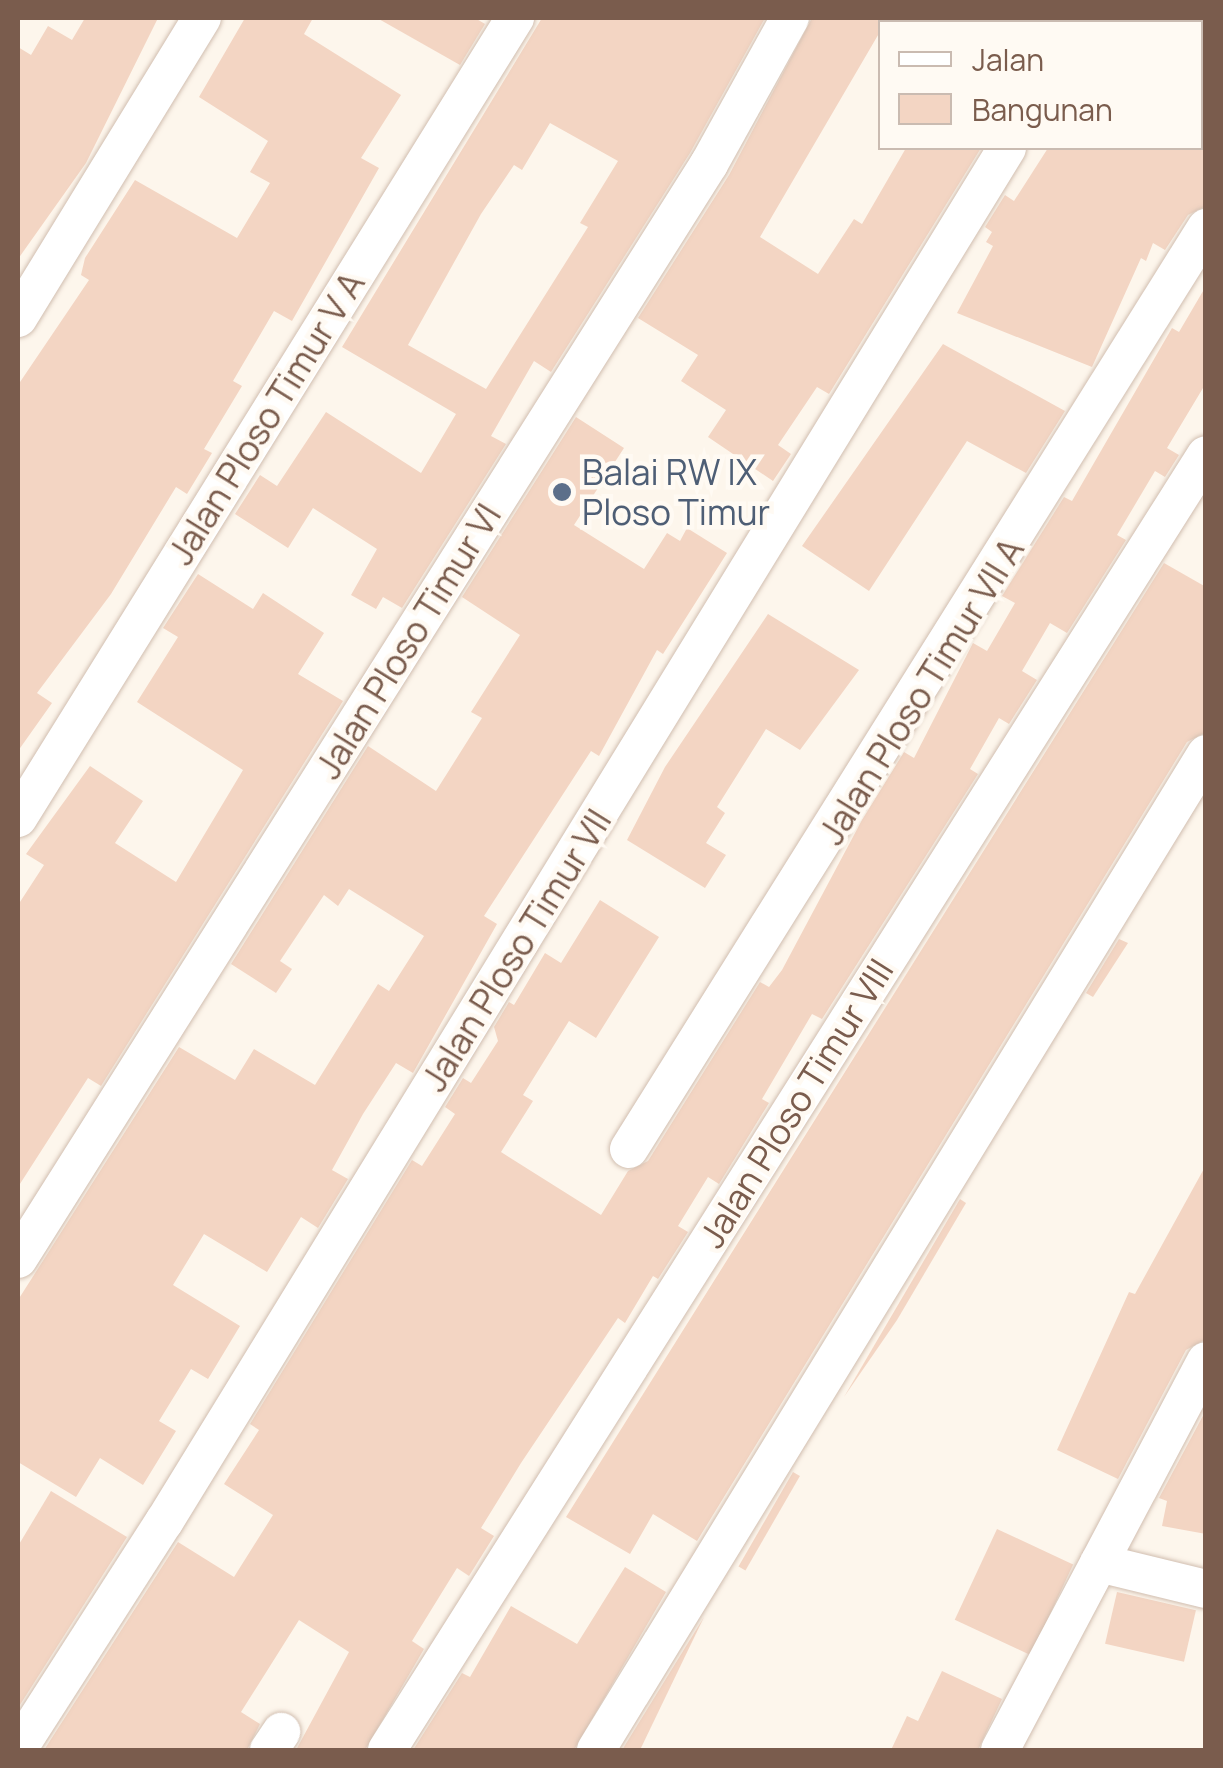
<!DOCTYPE html>
<style>
body{margin:0}
#map{position:relative;width:1223px;height:1768px;overflow:hidden;background:#fdf6ec;font-family:Manrope,sans-serif}
div>[style]{position:absolute}
.building>*{inset:0;background:#f3d5c3;transform-origin:0 0}
.roads{filter:drop-shadow(0 0 2px #d1beb0) drop-shadow(0 0 2px #d1beb0)}
.street>*{height:38px;margin:-19px;padding:0 19px;transform-origin:19px;border-radius:19px;background:#fff}
.dots>*{width:28px;height:28px;translate:-50% -50%;box-sizing:border-box;border:5px solid #fffaf3;border-radius:50%}
span{translate:-50% -50%;white-space:nowrap;text-align:center;line-height:1.15;-webkit-text-stroke:9px #fffaf3;paint-order:stroke}
.street-label{font-size:35px;color:#7a5c4d}
.service-label{font-size:35px;color:#4e5e75}
.left{translate:0 -50%;text-align:left}
.frame{position:absolute;inset:0;border:20px solid #7a5c4d;pointer-events:none}
.legend{position:absolute;left:878px;top:20px;width:325px;height:130px;box-sizing:border-box;background:#fffaf3;border:2px solid #cabbb1;margin:0;padding:12px 18px;list-style:none;font-size:30px;color:#7a5c4d}
.legend li{display:flex;align-items:center;gap:20px;height:50px}
.legend b{width:50px;border:2px solid #cabbb1}
</style>
<div id="map">
<div class="building">
<div style="clip-path:polygon(85px 18px,158px 18px,86px 163px,18px 259px,18px 47px,31px 55px,48px 26px,72px 40px)"></div>
<div style="clip-path:polygon(245px 18px,313px 18px,304px 34px,401px 95px,361px 158px,379px 168px,292px 321px,274px 311px,233px 381px,242px 386px,204px 449px,212px 453px,187px 494px,176px 487px,111px 594px,37px 693px,52px 703px,18px 751px,18px 385px,89px 280px,81px 275px,85px 258px,135px 180px,237px 238px,270px 183px,250px 172px,268px 141px,199px 97px)"></div>
<div style="clip-path:polygon(377px 18px,475px 18px,485px 24px,460px 65px)"></div>
<div style="clip-path:polygon(evenodd,542px 18px,765px 18px,690px 153px,551px 372px,534px 361px,491px 436px,506px 444px,402px 608px,383px 597px,376px 609px,351px 595px,377px 549px,313px 508px,288px 548px,235px 514px,260px 475px,277px 486px,326px 412px,421px 473px,456px 414px,342px 347px,542px 18px,550px 123px,618px 161px,580px 223px,588px 227px,486px 389px,408px 345px,481px 214px,514px 165px,522px 170px,550px 123px)"></div>
<div style="clip-path:polygon(812px 18px,888px 18px,760px 237px,818px 274px,854px 219px,862px 224px,906px 148px,981px 148px,829px 394px,817px 387px,778px 445px,791px 454px,773px 481px,708px 437px,726px 410px,681px 381px,698px 355px,638px 318px,729px 175px)"></div>
<div style="clip-path:polygon(1048px 148px,1206px 148px,1206px 206px,1188px 215px,1165px 250px,1153px 243px,1146px 261px,1141px 258px,1092px 367px,957px 313px,993px 246px,986px 242px,992px 232px,985px 227px,1005px 195px,1014px 201px)"></div>
<div style="clip-path:polygon(1206px 286px,1206px 383px,1167px 448px,1179px 455px,1165px 477px,1155px 471px,1117px 535px,1126px 540px,1067px 633px,1050px 623px,1022px 671px,1037px 680px,1009px 724px,999px 718px,970px 769px,978px 774px,822px 1019px,812px 1014px,762px 1099px,769px 1103px,719px 1184px,708px 1177px,678px 1226px,688px 1232px,658px 1279px,653px 1276px,625px 1323px,618px 1318px,521px 1463px,481px 1528px,494px 1536px,469px 1576px,457px 1568px,412px 1641px,424px 1649px,365px 1750px,296px 1750px,349px 1652px,299px 1620px,241px 1712px,260px 1724px,247px 1750px,44px 1750px,178px 1542px,234px 1577px,273px 1515px,224px 1484px,259px 1430px,250px 1424px,412px 1160px,422px 1166px,455px 1114px,445px 1107px,463px 1078px,471px 1083px,498px 1041px,494px 1027px,509px 1002px,514px 1005px,545px 953px,561px 963px,600px 900px,659px 937px,596px 1038px,569px 1021px,523px 1095px,533px 1101px,501px 1152px,601px 1215px,628px 1171px,648px 1161px,760px 982px,769px 987px,782px 970px,862px 820px,904px 752px,914px 758px,973px 643px,987px 651px,1015px 603px,1002px 596px,1064px 497px,1072px 501px,1172px 328px,1179px 332px)"></div>
<div style="clip-path:polygon(943px 344px,1065px 411px,1026px 473px,967px 441px,869px 591px,802px 546px)"></div>
<div style="clip-path:polygon(576px 417px,624px 448px,574px 525px,644px 569px,667px 533px,680px 541px,687px 528px,727px 553px,663px 654px,657px 650px,599px 756px,591px 751px,484px 916px,497px 924px,413px 1073px,396px 1063px,363px 1114px,332px 1170px,348px 1179px,318px 1228px,301px 1217px,267px 1272px,204px 1234px,173px 1285px,240px 1326px,208px 1379px,191px 1369px,159px 1421px,176px 1431px,143px 1485px,100px 1458px,76px 1497px,18px 1462px,18px 1300px,179px 1047px,235px 1080px,254px 1049px,315px 1085px,378px 984px,389px 991px,424px 936px,349px 889px,338px 906px,324px 895px,280px 961px,292px 969px,276px 993px,231px 964px,368px 746px,436px 791px,482px 718px,471px 712px,520px 635px,462px 597px)"></div>
<div style="clip-path:polygon(1164px 563px,1206px 587px,1206px 732px,1187px 742px,697px 1541px,653px 1514px,630px 1554px,566px 1517px)"></div>
<div style="clip-path:polygon(198px 574px,253px 609px,263px 593px,324px 633px,298px 674px,343px 701px,101px 1086px,88px 1078px,18px 1187px,18px 905px,44px 865px,26px 854px,90px 766px,143px 801px,115px 843px,176px 882px,243px 770px,137px 702px,178px 637px,163px 628px)"></div>
<div style="clip-path:polygon(768px 614px,859px 670px,800px 750px,766px 729px,717px 807px,725px 813px,706px 843px,726px 855px,705px 888px,627px 840px,665px 767px)"></div>
<div style="clip-path:polygon(1119px 939px,1128px 943px,1093px 997px,1086px 993px)"></div>
<div style="clip-path:polygon(1206px 1165px,1206px 1339px,1186px 1350px,1118px 1479px,1057px 1450px,1129px 1292px,1135px 1294px)"></div>
<div style="clip-path:polygon(960px 1199px,966px 1203px,897px 1320px,844px 1397px)"></div>
<div style="clip-path:polygon(1206px 1410px,1206px 1534px,1162px 1526px,1167px 1501px,1159px 1498px)"></div>
<div style="left:793px;top:1472px;width:8px;height:109px;rotate:30deg"></div>
<div style="clip-path:polygon(51px 1491px,127px 1537px,18px 1708px,18px 1546px)"></div>
<div style="left:997px;top:1529px;width:84px;height:100px;rotate:25deg"></div>
<div style="clip-path:polygon(625px 1567px,666px 1592px,574px 1750px,413px 1750px,462px 1673px,470px 1677px,511px 1606px,577px 1644px)"></div>
<div style="left:1117px;top:1592px;width:81px;height:53px;rotate:13deg"></div>
<div style="clip-path:polygon(704px 1617px,640px 1750px,622px 1750px)"></div>
<div style="clip-path:polygon(942px 1671px,1002px 1699px,978px 1750px,891px 1750px,907px 1716px,918px 1721px)"></div>
</div>
<div class="roads">
<div class="street">
<div style="left:1083px;top:22px;width:5px;rotate:-53deg"></div>
<div style="left:18px;top:318px;width:352px;rotate:-58.5deg"></div>
<div style="left:18px;top:818px;width:942px;rotate:-58.15deg"></div>
<div style="left:629px;top:1149px;width:1087px;rotate:-57.93deg"></div>
<div style="left:18px;top:1259px;width:1295px;rotate:-57.75deg"></div>
<div style="left:709px;top:164px;width:167px;rotate:-61deg"></div>
<div style="left:1099px;top:1563px;width:110px;rotate:13.7deg"></div>
<div style="left:18px;top:1749px;width:270px;rotate:-57.3deg"></div>
<div style="left:164px;top:1522px;width:1612px;rotate:-58.47deg"></div>
<div style="left:269px;top:1750px;width:22px;rotate:-56deg"></div>
<div style="left:387px;top:1750px;width:1532px;rotate:-57.69deg"></div>
<div style="left:596px;top:1750px;width:1168px;rotate:-58.51deg"></div>
<div style="left:1000px;top:1750px;width:440px;rotate:-62.1deg"></div>
</div>
</div>
<div class="dots">
<div style="left:562px;top:492px;background:#5c6f8a"></div>
</div>
<div class="street-label">
<span style="left:266px;top:418px;rotate:-58deg">Jalan Ploso Timur V A</span>
<span style="left:408px;top:641px;rotate:-58deg">Jalan Ploso Timur VI</span>
<span style="left:921px;top:691px;rotate:-58deg">Jalan Ploso Timur VII A</span>
<span style="left:516px;top:950px;rotate:-58deg">Jalan Ploso Timur VII</span>
<span style="left:796px;top:1103px;rotate:-58deg">Jalan Ploso Timur VIII</span>
</div>
<div class="service-label">
<span class="left" style="left:582px;top:492px">Balai RW IX<br>Ploso Timur</span>
</div>
<div class="frame"></div>
<ul class="legend">
<li><b style="height:12px;background:#fff"></b>Jalan</li>
<li><b style="height:28px;background:#f3d5c3"></b>Bangunan</li>
</ul>
</div>
